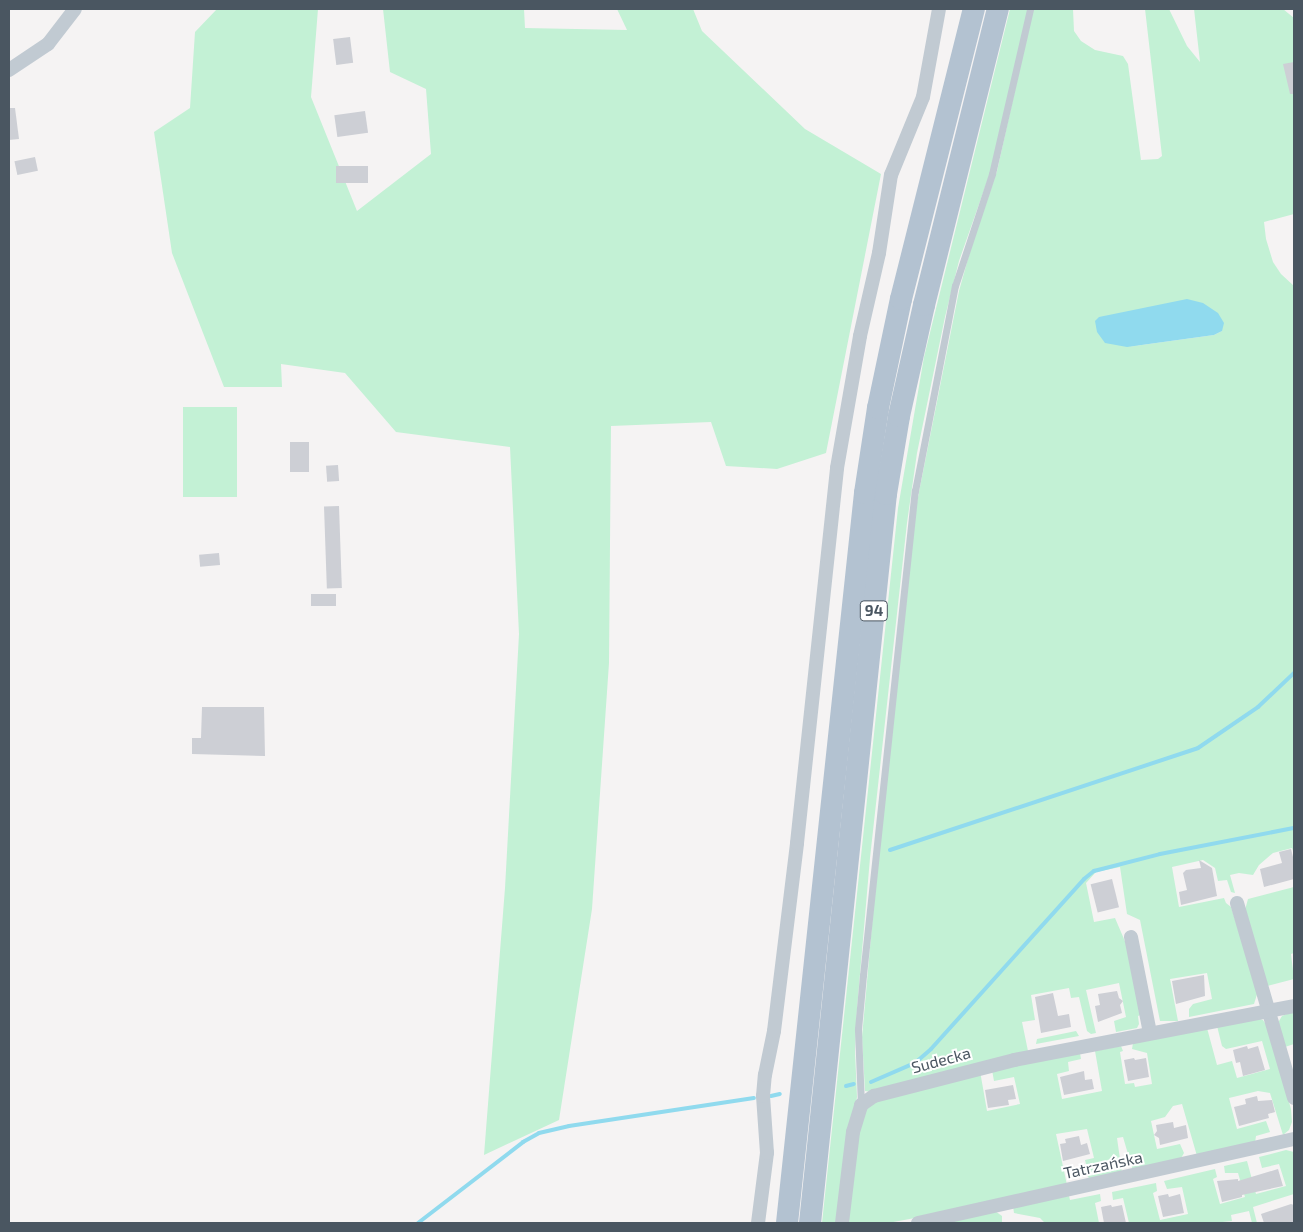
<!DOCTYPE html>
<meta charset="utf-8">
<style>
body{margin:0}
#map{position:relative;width:1303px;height:1232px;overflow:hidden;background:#f5f3f3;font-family:"Exo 2",sans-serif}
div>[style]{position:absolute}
.green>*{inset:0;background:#c3f1d5;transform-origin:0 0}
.water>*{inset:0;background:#90daee}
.stream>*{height:4px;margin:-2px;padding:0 2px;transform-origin:2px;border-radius:2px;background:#90daee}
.building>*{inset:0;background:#cdcfd5;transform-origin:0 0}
.lane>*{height:7px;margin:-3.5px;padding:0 3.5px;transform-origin:3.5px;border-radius:3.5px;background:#c1cad2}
.street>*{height:14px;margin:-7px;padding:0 7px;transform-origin:7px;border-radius:7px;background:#c1cad2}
.primary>*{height:22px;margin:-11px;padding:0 11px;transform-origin:11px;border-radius:11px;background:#b3c2d1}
span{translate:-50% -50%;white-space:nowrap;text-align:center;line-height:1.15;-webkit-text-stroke:4px #fff;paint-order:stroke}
.shield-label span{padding:1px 4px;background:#fff;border:1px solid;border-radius:4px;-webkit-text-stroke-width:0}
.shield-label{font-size:15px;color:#4a5661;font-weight:700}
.street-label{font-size:16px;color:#4a5661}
.frame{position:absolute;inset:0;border:10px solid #4a5661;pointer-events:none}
</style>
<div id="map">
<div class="green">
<div style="clip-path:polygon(217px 9px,318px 9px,311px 97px,357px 211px,431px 154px,426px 89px,390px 72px,383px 9px,524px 9px,525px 28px,627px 30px,617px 9px,693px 9px,702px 31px,805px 129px,881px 174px,826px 453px,777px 469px,726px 466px,711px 422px,611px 426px,609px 663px,592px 909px,559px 1120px,484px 1155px,505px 888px,519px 634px,510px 447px,396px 432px,345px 373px,281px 364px,282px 387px,224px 387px,172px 253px,154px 132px,190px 108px,195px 32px)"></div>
<div style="clip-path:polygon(1010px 9px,1028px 9px,990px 173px,959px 261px,945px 317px,917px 453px,907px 523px,870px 858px,857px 1009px,855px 1051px,857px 1097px,838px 1223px,822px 1223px,898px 508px,924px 357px)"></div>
<div style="clip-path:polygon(evenodd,1033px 9px,1073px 9px,1074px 31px,1081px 41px,1095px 50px,1123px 56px,1128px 64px,1141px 160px,1158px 159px,1162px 156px,1145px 9px,1169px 9px,1187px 46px,1200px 62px,1194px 9px,1283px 9px,1294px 18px,1294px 214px,1264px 222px,1266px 239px,1273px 262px,1281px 274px,1294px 286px,1294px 854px,1292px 848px,1273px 853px,1259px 865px,1253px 875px,1239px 873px,1230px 875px,1235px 893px,1231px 892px,1227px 880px,1218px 881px,1215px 868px,1203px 860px,1172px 867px,1179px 907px,1224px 898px,1226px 903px,1231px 907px,1258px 991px,1254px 1004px,1189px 1017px,1189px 1009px,1193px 1004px,1212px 999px,1207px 973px,1170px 979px,1178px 1021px,1160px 1021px,1140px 920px,1127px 914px,1120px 867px,1096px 872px,1086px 883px,1094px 922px,1115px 918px,1130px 953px,1143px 1014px,1138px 1016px,1139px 1024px,1137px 1028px,1116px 1032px,1114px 1021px,1126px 1017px,1119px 983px,1086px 990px,1096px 1033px,1091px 1034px,1087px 1031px,1079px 997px,1071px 998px,1069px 988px,1031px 995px,1035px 1020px,1022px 1022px,1028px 1051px,872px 1092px,865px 1091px,862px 1037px,866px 993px,880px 834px,917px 502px,959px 291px,971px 248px,997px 171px,1033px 9px,1222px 331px,1214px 335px,1127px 347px,1222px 331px)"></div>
<div style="left:183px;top:407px;width:54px;height:90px"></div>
<div style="clip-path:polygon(1294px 887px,1294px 953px,1291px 954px,1294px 979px,1267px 986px,1245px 910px,1248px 899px)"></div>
<div style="clip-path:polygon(1294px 1011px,1294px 1044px,1285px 1047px,1279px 1028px,1279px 1021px,1282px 1016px)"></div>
<div style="clip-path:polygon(1257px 1018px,1263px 1020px,1267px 1026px,1291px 1109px,1292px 1122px,1289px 1130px,1283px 1135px,1270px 1093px,1258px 1091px,1229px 1098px,1237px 1129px,1266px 1121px,1270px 1132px,1256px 1136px,1255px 1143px,1197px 1156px,1182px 1104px,1173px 1106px,1165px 1117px,1151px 1121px,1157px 1149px,1180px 1144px,1184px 1153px,1180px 1160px,1133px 1171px,1123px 1137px,1117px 1138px,1122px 1173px,1090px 1180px,1086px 1173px,1088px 1173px,1085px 1160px,1094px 1158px,1087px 1129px,1056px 1134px,1067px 1185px,969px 1208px,888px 1223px,847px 1223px,854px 1148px,868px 1103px,980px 1071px,987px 1111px,1020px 1104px,1014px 1077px,994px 1081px,992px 1070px,1080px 1053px,1081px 1059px,1068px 1062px,1069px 1071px,1057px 1074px,1062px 1099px,1102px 1091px,1095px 1051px,1121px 1046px,1123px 1051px,1120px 1052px,1125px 1084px,1134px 1083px,1135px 1087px,1152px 1084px,1147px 1053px,1132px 1049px,1133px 1043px,1207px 1028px,1217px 1065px,1232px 1061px,1237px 1078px,1270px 1069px,1262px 1041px,1226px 1049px,1222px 1046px,1217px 1026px)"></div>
<div style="clip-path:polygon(1076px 1031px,1079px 1036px,1036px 1044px,1037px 1039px)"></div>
<div style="clip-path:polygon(1286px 1150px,1294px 1152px,1294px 1194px,1253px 1207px,1257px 1223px,1252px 1223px,1249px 1211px,1231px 1215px,1232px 1221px,1213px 1223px,1129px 1223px,1123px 1198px,1113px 1200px,1112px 1192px,1156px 1183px,1157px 1191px,1153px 1193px,1160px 1220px,1188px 1214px,1182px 1187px,1167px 1189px,1164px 1181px,1215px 1169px,1217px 1177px,1213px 1179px,1220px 1204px,1245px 1197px,1238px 1173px,1225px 1173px,1224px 1166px,1247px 1161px,1256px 1194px,1286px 1186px,1279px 1164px,1262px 1168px,1259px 1157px)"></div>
<div style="clip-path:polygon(1100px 1194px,1101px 1201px,1095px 1203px,1099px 1223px,1045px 1223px,1040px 1218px,1014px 1213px,1013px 1206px,1069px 1196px,1070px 1200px)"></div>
<div style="clip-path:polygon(995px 1211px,1002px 1216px,1002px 1223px,934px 1223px)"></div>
</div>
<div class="water">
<div style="clip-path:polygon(1187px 299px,1203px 303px,1218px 313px,1224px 323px,1222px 331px,1214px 335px,1127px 347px,1105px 343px,1097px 332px,1095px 321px,1099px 317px)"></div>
</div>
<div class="stream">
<div style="left:890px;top:850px;width:324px;rotate:-18.3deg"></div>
<div style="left:1198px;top:748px;width:73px;rotate:-34.3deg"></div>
<div style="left:1258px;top:707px;width:50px;rotate:-43.4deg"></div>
<div style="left:871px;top:1082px;width:48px;rotate:-23.4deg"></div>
<div style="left:915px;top:1063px;width:21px;rotate:-41deg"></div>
<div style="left:931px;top:1049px;width:229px;rotate:-48deg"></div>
<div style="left:1084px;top:879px;width:13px;rotate:-39deg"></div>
<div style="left:1094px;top:871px;width:68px;rotate:-14.4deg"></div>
<div style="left:1160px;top:854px;width:136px;rotate:-11deg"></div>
<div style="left:846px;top:1086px;width:8px;rotate:-14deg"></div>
<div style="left:771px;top:1096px;width:9px;rotate:-13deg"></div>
<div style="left:418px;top:1223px;width:133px;rotate:-37.6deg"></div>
<div style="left:523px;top:1142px;width:18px;rotate:-29deg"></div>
<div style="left:539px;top:1133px;width:31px;rotate:-13deg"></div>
<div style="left:569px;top:1126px;width:187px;rotate:-8.6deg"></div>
</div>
<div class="building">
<div style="left:350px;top:37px;width:26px;height:17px;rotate:83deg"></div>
<div style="clip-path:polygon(1294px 62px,1294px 94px,1290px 94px,1283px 64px)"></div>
<div style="clip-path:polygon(9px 108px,15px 108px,19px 139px,9px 140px)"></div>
<div style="left:365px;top:111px;width:22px;height:31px;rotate:82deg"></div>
<div style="left:35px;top:157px;width:14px;height:21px;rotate:78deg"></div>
<div style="left:336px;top:166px;width:32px;height:17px"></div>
<div style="left:290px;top:442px;width:19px;height:30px"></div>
<div style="left:338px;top:465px;width:16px;height:12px;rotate:86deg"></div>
<div style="left:339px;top:506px;width:82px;height:15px;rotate:88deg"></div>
<div style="left:219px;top:553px;width:12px;height:20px;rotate:85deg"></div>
<div style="left:311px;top:594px;width:25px;height:12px"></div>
<div style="clip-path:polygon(202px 707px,264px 707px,265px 756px,192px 754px,192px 738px,201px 738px)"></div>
<div style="clip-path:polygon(1291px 849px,1294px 861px,1294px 879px,1264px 887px,1260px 869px,1282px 863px,1279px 852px)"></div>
<div style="clip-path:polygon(1199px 860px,1212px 868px,1217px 896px,1181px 905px,1179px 892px,1187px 890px,1183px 873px,1186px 870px,1201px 868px)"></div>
<div style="left:1112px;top:879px;width:29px;height:22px;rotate:76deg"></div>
<div style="clip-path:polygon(1204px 975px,1205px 996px,1176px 1004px,1172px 981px)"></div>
<div style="clip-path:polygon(1117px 991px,1119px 998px,1123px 1001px,1120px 1005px,1122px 1013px,1098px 1022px,1095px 1006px,1100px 1005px,1098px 994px)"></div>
<div style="clip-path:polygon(1053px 993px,1058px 1016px,1069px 1014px,1071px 1027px,1041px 1033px,1035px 997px)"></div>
<div style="clip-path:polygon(1247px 1046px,1248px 1049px,1258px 1046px,1265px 1070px,1243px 1076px,1240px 1062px,1236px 1063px,1233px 1050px)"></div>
<div style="clip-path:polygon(1134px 1058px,1135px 1060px,1146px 1058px,1149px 1077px,1128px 1081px,1124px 1060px)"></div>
<div style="clip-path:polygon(1084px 1071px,1085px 1080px,1092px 1079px,1094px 1089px,1064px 1095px,1060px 1077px)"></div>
<div style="clip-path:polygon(1013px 1085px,1016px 1099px,1008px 1100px,1009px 1105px,988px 1108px,985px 1090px)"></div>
<div style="clip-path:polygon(1257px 1096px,1258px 1101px,1272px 1100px,1275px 1112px,1268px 1114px,1269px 1118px,1239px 1126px,1234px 1107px,1246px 1104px,1245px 1099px)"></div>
<div style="clip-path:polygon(1173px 1122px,1174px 1128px,1186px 1125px,1188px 1138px,1160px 1145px,1159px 1138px,1154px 1135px,1157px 1131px,1156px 1125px)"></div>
<div style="clip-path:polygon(1079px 1136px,1081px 1145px,1087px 1143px,1090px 1154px,1063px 1161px,1060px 1144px,1066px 1143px,1065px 1139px)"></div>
<div style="clip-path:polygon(1278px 1169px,1283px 1186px,1242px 1195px,1242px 1197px,1222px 1202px,1217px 1181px,1238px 1179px,1238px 1181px)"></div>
<div style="clip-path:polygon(1168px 1194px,1169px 1197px,1180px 1194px,1184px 1213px,1163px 1217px,1158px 1196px)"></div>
<div style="clip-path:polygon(1291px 1204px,1294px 1205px,1294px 1223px,1264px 1223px,1261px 1214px)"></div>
<div style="clip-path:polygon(1111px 1205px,1112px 1207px,1122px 1205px,1126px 1223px,1104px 1223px,1101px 1207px)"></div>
</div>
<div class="lane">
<div style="left:861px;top:1105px;width:76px;rotate:-92.3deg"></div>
<div style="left:858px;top:1029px;width:54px;rotate:-84.7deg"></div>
<div style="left:863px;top:975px;width:487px;rotate:-83.9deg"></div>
<div style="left:915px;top:491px;width:209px;rotate:-79deg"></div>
<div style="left:955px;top:286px;width:118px;rotate:-71.7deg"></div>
<div style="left:992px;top:174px;width:169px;rotate:-77deg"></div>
</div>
<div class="street">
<div style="left:9px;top:70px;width:47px;rotate:-33.7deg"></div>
<div style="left:48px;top:44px;width:44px;rotate:-52.4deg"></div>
<div style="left:1237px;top:903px;width:203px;rotate:73.7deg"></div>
<div style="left:1131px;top:937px;width:98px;rotate:78.8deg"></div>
<div style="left:758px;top:1223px;width:71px;rotate:-82.7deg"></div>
<div style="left:767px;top:1153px;width:57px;rotate:-94deg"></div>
<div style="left:763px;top:1096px;width:21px;rotate:-85deg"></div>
<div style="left:765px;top:1075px;width:45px;rotate:-78.4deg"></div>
<div style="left:774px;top:1031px;width:189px;rotate:-83deg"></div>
<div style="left:797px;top:843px;width:377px;rotate:-83.9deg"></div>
<div style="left:837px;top:468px;width:134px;rotate:-80.1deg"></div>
<div style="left:860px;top:336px;width:85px;rotate:-77.1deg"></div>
<div style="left:879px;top:253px;width:79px;rotate:-81.3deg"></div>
<div style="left:891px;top:175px;width:84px;rotate:-67.7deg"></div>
<div style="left:923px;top:97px;width:89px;rotate:-79.7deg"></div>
<div style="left:842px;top:1223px;width:92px;rotate:-83.1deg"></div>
<div style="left:853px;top:1132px;width:28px;rotate:-73deg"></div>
<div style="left:861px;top:1105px;width:16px;rotate:-35deg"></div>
<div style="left:874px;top:1096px;width:145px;rotate:-14.4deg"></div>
<div style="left:1014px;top:1060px;width:285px;rotate:-10.9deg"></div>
<div style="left:918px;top:1223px;width:385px;rotate:-12.6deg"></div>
</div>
<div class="primary">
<div style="left:787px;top:1223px;width:734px;rotate:-83.9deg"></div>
<div style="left:865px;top:493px;width:86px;rotate:-81.3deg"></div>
<div style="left:878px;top:408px;width:111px;rotate:-78.1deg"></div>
<div style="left:901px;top:299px;width:299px;rotate:-75.9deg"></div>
<div style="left:810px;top:1223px;width:733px;rotate:-84.05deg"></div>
<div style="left:886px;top:494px;width:79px;rotate:-80.5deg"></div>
<div style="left:899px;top:416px;width:114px;rotate:-77.3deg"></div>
<div style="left:924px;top:305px;width:305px;rotate:-76deg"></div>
</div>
<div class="shield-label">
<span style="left:874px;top:611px">94</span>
</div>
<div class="street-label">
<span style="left:941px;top:1060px;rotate:-15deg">Sudecka</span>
<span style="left:1103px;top:1165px;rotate:-12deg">Tatrzańska</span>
</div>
<div class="frame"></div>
</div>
